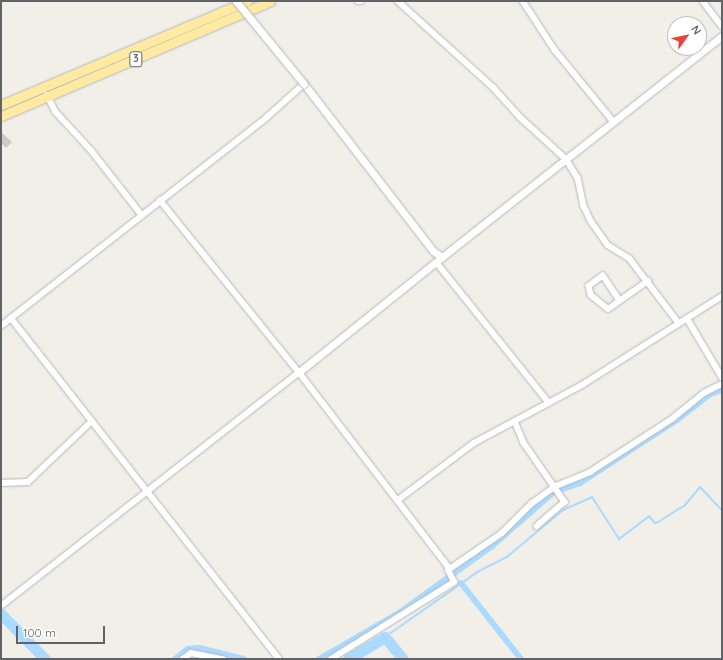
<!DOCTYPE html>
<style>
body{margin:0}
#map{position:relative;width:723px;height:660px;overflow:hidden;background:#f1efe8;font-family:Quicksand,sans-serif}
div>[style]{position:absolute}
.stream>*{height:2px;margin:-1px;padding:0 1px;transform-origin:1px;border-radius:1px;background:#aadaff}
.canal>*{height:6px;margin:-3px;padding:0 3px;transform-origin:3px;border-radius:3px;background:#aadaff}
.river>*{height:11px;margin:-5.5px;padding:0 5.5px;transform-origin:5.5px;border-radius:5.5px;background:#aadaff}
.building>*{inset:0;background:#cccac5}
.roads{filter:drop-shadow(0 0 1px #b5b8bc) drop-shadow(0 0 1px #b5b8bc)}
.minor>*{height:5.5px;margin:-2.75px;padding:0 2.75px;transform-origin:2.75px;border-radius:2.75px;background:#fff}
.tertiary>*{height:7px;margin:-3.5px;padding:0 3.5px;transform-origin:3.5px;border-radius:3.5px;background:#fff}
.trunk>*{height:9px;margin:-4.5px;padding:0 4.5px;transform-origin:4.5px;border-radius:4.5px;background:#feeaa1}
.bridges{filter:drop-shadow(0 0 1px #b5b8bc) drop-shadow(0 0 1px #b5b8bc)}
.tertiary-bridge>*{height:7px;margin:-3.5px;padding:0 3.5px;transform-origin:3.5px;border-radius:3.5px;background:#fff}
span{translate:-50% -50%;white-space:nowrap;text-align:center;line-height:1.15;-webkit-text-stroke:4px #fff;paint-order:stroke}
.shield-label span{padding:1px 3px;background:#fff;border:1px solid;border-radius:3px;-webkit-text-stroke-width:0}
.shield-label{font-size:10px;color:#5f6368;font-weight:700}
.frame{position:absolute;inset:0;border:2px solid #5f6368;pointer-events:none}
.north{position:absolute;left:667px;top:16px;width:40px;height:40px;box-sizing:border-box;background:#fff;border:1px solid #bfc1c3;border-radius:50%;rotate:57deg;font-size:11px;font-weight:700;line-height:16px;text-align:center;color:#5f6368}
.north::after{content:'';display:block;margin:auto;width:14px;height:18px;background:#ea4335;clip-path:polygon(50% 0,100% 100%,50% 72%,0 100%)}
.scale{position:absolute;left:16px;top:626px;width:89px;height:18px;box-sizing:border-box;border:2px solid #5f6368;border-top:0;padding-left:5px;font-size:12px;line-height:14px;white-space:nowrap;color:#5f6368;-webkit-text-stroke:3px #fff;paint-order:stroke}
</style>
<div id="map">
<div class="stream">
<div style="left:385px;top:637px;width:115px;rotate:-35.1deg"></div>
<div style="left:479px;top:571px;width:33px;rotate:-27deg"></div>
<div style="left:508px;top:556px;width:72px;rotate:-39.9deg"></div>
<div style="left:563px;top:510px;width:32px;rotate:-24deg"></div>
<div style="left:592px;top:497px;width:50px;rotate:57.3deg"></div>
<div style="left:619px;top:539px;width:38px;rotate:-37deg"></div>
<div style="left:649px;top:516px;width:9px;rotate:49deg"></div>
<div style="left:655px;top:523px;width:3px;rotate:-18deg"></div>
<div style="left:658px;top:522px;width:32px;rotate:-32deg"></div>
<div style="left:685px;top:505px;width:23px;rotate:-50deg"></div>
<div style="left:700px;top:487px;width:33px;rotate:47deg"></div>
</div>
<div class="canal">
<div style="left:461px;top:583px;width:97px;rotate:51.7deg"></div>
<div style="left:175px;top:659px;width:16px;rotate:-38deg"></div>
<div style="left:188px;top:649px;width:11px;rotate:-5deg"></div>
<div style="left:199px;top:648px;width:46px;rotate:13.7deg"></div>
<div style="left:319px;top:659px;width:92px;rotate:-29.9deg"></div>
<div style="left:399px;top:613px;width:115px;rotate:-35.8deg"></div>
<div style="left:492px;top:546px;width:82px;rotate:-41.1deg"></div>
<div style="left:554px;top:492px;width:28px;rotate:-19deg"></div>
<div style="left:580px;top:483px;width:116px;rotate:-33deg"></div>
<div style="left:677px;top:420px;width:42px;rotate:-38.2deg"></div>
<div style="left:710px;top:394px;width:13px;rotate:-18deg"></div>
</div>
<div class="river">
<div style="left:1px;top:614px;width:63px;rotate:45.6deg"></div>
<div style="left:348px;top:659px;width:43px;rotate:-30.7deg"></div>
<div style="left:385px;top:637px;width:28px;rotate:51deg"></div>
</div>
<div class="building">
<div style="clip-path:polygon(1px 132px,12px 142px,6px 148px,1px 143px)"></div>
</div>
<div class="roads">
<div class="minor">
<div style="left:358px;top:1px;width:3px"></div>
<div style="left:398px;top:1px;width:130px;rotate:42.2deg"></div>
<div style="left:494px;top:88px;width:39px;rotate:48deg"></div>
<div style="left:520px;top:117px;width:62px;rotate:42.4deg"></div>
<div style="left:566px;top:159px;width:22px;rotate:58deg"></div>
<div style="left:578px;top:178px;width:29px;rotate:78deg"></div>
<div style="left:584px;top:206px;width:17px;rotate:65deg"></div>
<div style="left:591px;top:221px;width:29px;rotate:55deg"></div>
<div style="left:608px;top:245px;width:26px;rotate:32deg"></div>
<div style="left:630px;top:259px;width:81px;rotate:52.6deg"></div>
<div style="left:523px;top:1px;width:59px;rotate:56.9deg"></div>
<div style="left:555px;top:50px;width:93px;rotate:50.7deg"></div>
<div style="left:703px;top:1px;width:31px;rotate:53deg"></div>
<div style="left:47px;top:95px;width:19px;rotate:62deg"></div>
<div style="left:56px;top:112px;width:52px;rotate:47.4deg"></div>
<div style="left:91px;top:150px;width:83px;rotate:51.9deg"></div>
<div style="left:160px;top:200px;width:221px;rotate:51.1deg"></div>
<div style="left:299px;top:372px;width:248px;rotate:52.5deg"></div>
<div style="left:437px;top:263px;width:179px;rotate:51.3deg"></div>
<div style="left:619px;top:300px;width:29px;rotate:-124deg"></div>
<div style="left:603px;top:276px;width:17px;rotate:144deg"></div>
<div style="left:589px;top:286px;width:9px;rotate:77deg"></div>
<div style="left:591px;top:295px;width:22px;rotate:39deg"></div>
<div style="left:608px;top:309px;width:49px;rotate:-35deg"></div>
<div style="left:11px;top:318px;width:434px;rotate:51.8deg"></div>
<div style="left:687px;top:318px;width:69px;rotate:59.3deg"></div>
<div style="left:1px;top:326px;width:337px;rotate:-38.1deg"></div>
<div style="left:266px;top:118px;width:51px;rotate:-41.8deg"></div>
<div style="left:515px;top:421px;width:24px;rotate:68deg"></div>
<div style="left:524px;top:443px;width:72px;rotate:55.2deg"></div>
<div style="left:565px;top:502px;width:37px;rotate:139deg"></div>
<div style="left:1px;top:483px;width:27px;rotate:-2deg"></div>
<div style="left:28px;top:482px;width:88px;rotate:-43.6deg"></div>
<div style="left:398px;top:500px;width:95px;rotate:-36.9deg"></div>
<div style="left:474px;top:443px;width:123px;rotate:-28.2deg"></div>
<div style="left:582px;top:385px;width:166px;rotate:-32.4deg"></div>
<div style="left:1px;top:606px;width:379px;rotate:-38.1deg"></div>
<div style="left:183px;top:659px;width:10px;rotate:-37deg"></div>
<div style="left:191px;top:653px;width:33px;rotate:11deg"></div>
<div style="left:331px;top:659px;width:145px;rotate:-32deg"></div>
<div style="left:454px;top:582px;width:13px;rotate:-117deg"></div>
<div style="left:448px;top:570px;width:65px;rotate:-34.4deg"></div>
<div style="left:502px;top:533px;width:41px;rotate:-45deg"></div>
<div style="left:531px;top:504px;width:31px;rotate:-36deg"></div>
<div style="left:556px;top:486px;width:37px;rotate:-22deg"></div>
<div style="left:590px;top:472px;width:98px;rotate:-32.9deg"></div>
<div style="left:672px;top:419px;width:41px;rotate:-39.1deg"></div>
<div style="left:704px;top:393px;width:20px;rotate:-27deg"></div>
</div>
<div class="tertiary">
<div style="left:304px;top:84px;width:211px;rotate:52.3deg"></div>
<div style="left:433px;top:251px;width:11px;rotate:34deg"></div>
<div style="left:442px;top:257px;width:357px;rotate:-38.3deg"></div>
<div style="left:299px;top:372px;width:184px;rotate:-38.8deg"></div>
</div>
<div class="trunk">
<div style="left:1px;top:105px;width:267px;rotate:-22.9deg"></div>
<div style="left:1px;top:116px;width:293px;rotate:-23.1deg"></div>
</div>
</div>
<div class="bridges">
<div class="tertiary-bridge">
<div style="left:236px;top:1px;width:107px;rotate:50.7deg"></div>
</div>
</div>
<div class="shield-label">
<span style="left:136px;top:59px">3</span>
</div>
<div class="frame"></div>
<div class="north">N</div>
<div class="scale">100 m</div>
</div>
